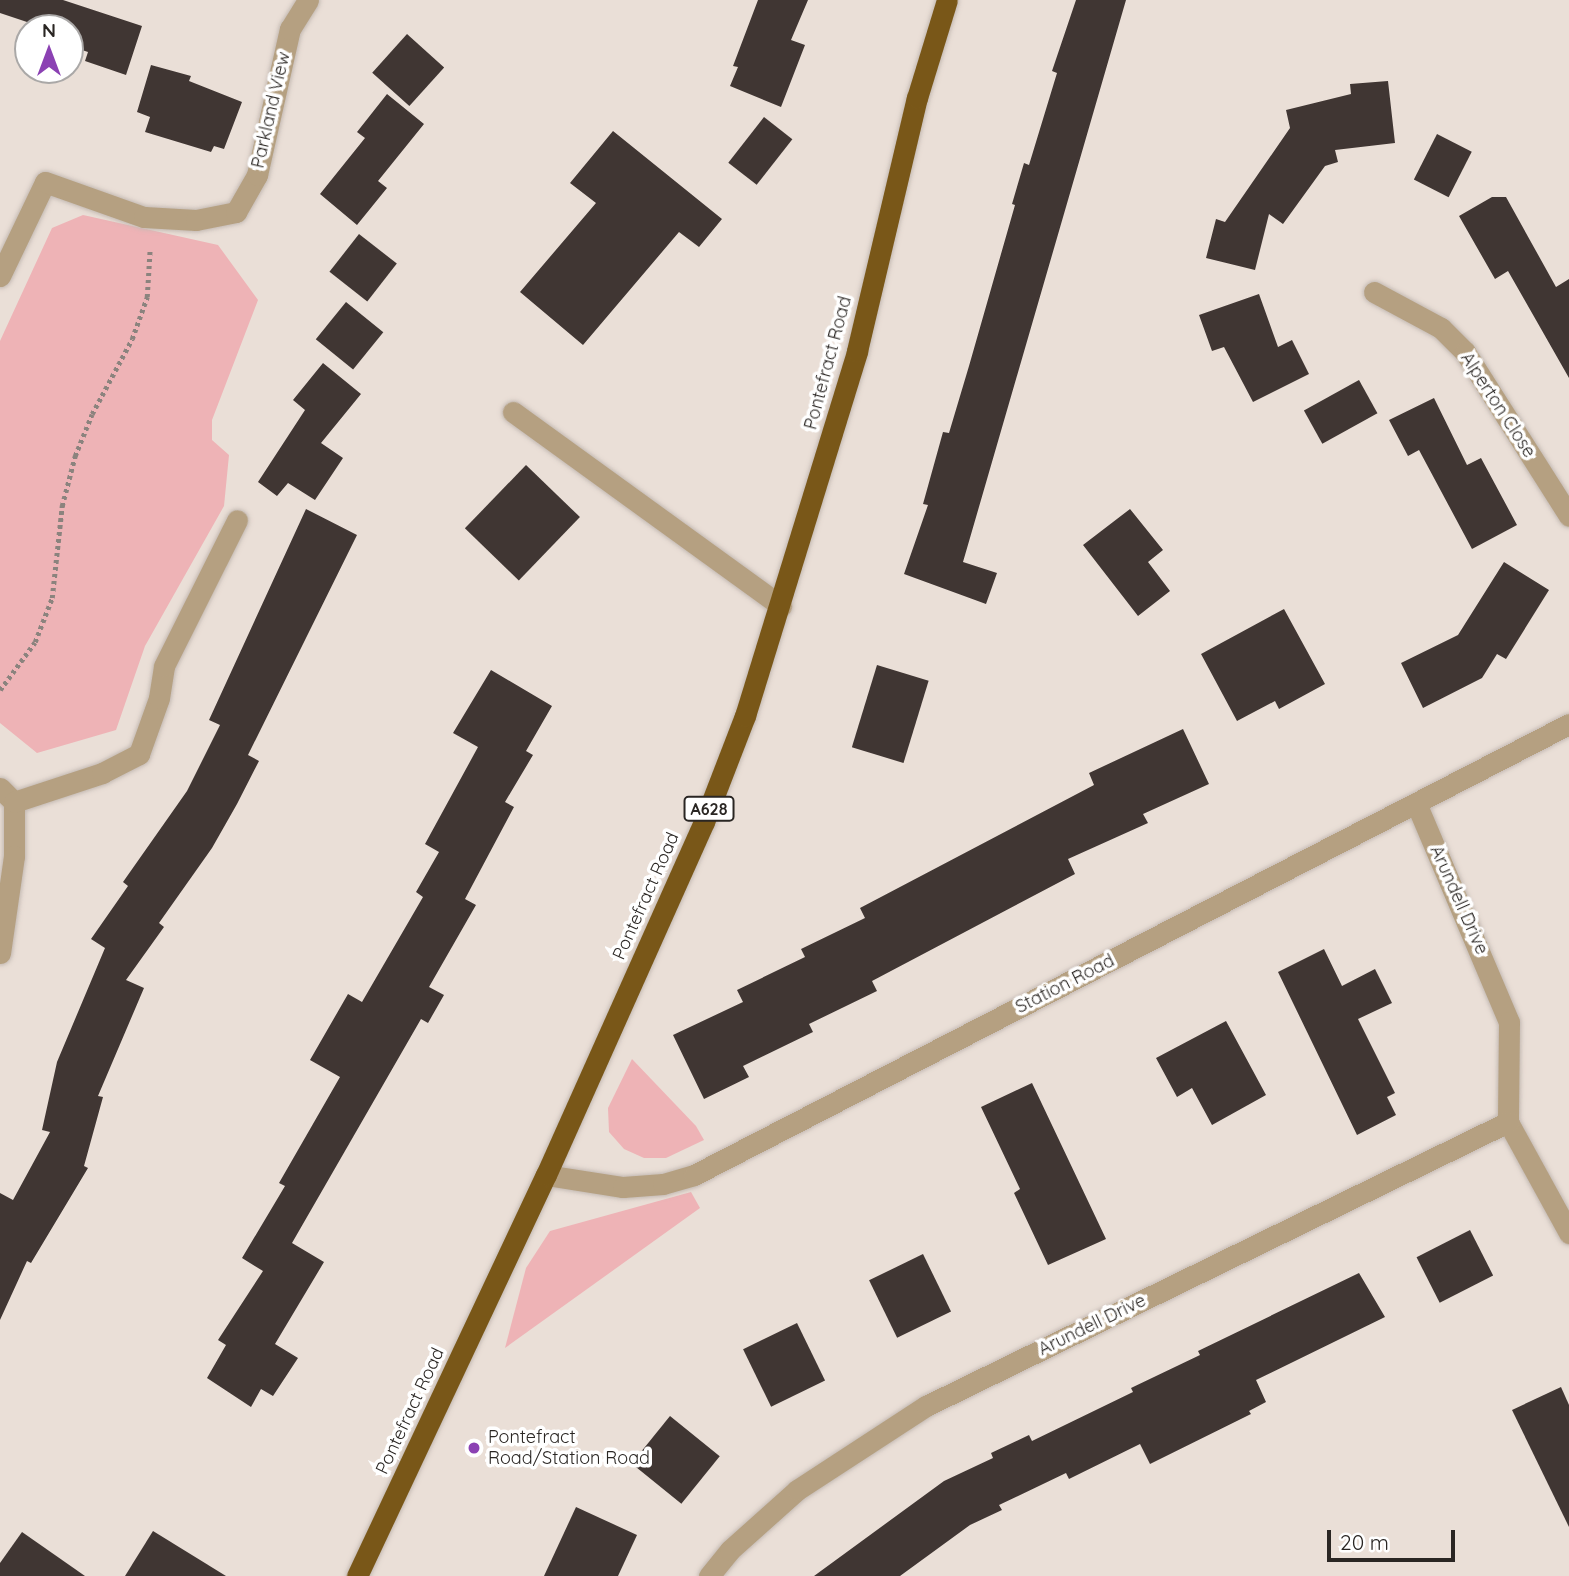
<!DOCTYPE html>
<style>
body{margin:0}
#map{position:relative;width:1569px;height:1576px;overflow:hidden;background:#eadfd7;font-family:Quicksand,sans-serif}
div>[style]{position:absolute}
.green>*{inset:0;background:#eeb3b6}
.building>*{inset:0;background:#403633;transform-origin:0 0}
.path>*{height:4.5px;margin-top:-2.25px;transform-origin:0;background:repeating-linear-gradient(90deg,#8b837e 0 3.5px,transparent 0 7px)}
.roads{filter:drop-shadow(0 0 2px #c4bab3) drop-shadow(0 0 2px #c4bab3)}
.lane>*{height:21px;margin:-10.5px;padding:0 10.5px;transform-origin:10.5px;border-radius:10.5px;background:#b5a081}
.street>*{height:21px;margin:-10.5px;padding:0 10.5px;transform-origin:10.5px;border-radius:10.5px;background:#b5a081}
.highway>*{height:21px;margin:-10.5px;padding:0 10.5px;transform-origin:10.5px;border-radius:10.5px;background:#795718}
.dots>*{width:19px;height:19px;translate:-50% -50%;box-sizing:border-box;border:4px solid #fff;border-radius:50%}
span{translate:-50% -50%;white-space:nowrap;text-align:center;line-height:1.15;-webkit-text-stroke:7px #fff;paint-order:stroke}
.shield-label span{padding:2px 5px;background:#fff;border:2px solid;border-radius:5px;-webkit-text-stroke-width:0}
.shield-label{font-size:16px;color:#2a2623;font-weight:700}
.street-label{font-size:18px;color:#2a2623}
.poi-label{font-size:18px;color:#2a2623}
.left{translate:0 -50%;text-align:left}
.north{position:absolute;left:14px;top:14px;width:70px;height:70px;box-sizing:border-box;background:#fff;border:2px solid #aaa8a7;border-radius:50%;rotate:0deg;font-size:19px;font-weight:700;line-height:28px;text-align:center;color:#2a2623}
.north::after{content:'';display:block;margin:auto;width:24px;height:32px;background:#8b41b3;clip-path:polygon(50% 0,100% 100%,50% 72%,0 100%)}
.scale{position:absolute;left:1327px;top:1530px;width:128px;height:32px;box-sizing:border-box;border:4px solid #2a2623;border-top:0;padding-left:9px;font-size:21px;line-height:24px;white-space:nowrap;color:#2a2623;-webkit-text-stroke:5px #fff;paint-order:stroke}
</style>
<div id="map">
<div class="green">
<div style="clip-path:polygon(83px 215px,218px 245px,258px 300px,212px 420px,212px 440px,229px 455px,224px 506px,145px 646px,116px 730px,37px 753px,0 723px,0 341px,52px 228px)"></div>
<div style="clip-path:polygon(632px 1059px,696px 1126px,704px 1140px,666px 1158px,644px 1158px,624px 1149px,609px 1132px,608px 1108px)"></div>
<div style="clip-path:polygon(691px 1192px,700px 1208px,505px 1348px,526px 1268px,550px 1231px)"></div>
</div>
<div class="building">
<div style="clip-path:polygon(0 0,63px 0,142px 26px,126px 75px,85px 61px,88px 52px,73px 47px,76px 39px,70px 37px,70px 28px,45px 28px,0 13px)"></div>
<div style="clip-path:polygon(758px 0,808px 0,791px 40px,805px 45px,781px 107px,730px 86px,738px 67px,733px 66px)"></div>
<div style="clip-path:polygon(1076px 0,1126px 0,963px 562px,997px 573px,986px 604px,904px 574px,928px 505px,923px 504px,943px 432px,949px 433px,969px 366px,1015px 205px,1012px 204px,1024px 163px,1029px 165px,1057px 73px,1052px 71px)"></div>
<div style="left:407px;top:34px;width:50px;height:52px;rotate:42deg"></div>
<div style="clip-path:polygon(151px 65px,191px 76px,189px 81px,242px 102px,224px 149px,214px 146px,211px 152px,145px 132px,150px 117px,137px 112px)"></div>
<div style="clip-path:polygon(1388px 81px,1395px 143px,1335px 150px,1338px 162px,1325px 166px,1283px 224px,1269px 214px,1255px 270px,1206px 258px,1216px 219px,1225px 222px,1290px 128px,1286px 110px,1351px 94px,1350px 84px)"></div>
<div style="clip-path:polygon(387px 94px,424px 124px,378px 181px,387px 188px,357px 225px,320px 194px,365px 138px,357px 132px)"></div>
<div style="left:764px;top:117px;width:36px;height:58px;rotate:38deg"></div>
<div style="clip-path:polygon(613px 131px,722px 219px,699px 247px,679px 232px,583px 345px,520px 292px,596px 203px,570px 183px)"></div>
<div style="left:1437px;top:134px;width:39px;height:51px;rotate:27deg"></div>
<div style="clip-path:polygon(1492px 197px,1506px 197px,1556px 287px,1569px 279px,1569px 378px,1508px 271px,1495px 279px,1459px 216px)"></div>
<div style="left:359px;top:234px;width:48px;height:48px;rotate:38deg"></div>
<div style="clip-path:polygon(1259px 294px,1278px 347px,1292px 340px,1309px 374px,1253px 402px,1224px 347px,1212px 351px,1199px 315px)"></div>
<div style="left:346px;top:302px;width:48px;height:48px;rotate:39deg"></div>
<div style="clip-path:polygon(323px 363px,361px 394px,321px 443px,343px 458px,315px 500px,288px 483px,277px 496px,258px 482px,305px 410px,293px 400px)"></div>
<div style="left:1359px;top:380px;width:38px;height:63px;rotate:61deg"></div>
<div style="clip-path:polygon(1434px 398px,1467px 465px,1481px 458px,1517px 525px,1472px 549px,1419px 450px,1408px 456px,1389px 420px)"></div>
<div style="left:526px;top:465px;width:75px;height:88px;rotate:44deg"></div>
<div style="clip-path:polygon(306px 509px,357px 535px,248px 755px,259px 761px,237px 804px,212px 848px,159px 923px,164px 927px,126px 980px,144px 988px,98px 1096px,103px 1097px,84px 1166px,88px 1168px,31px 1263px,27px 1261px,0 1320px,0 1193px,13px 1200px,50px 1132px,42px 1130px,57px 1062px,105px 948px,91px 939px,128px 886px,123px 882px,187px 791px,220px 725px,209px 720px)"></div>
<div style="clip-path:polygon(1130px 509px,1163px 550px,1148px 562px,1170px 591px,1138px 616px,1083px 545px)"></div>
<div style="clip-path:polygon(1504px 562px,1549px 590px,1506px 659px,1497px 654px,1482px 678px,1423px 708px,1401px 663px,1458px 635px)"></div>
<div style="clip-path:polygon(1284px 609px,1325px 684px,1279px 709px,1275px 701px,1237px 721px,1201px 654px)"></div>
<div style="left:877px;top:665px;width:54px;height:86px;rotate:17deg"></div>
<div style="clip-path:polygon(491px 670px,552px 706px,526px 751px,533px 755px,505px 802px,514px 807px,465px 899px,476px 905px,429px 987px,444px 995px,428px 1023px,421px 1019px,292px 1243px,324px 1262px,275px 1344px,298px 1358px,273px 1396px,261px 1389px,251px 1407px,207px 1378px,226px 1345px,218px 1340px,263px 1271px,242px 1258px,285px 1186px,279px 1183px,340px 1077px,310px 1060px,348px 994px,362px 1002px,423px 897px,416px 892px,439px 852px,425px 844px,478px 747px,453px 733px)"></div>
<div style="clip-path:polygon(1183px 729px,1209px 784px,1143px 814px,1148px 823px,1068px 859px,1075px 874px,872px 981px,877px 991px,809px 1024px,813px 1032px,743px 1066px,749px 1077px,704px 1099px,673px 1035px,743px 1002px,737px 990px,805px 957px,801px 949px,865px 918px,860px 908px,1094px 785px,1089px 773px)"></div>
<div style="clip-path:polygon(1324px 949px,1342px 986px,1375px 969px,1392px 1003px,1358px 1019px,1395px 1093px,1387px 1097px,1396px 1115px,1357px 1135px,1278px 972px)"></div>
<div style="clip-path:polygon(1226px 1021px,1266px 1095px,1212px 1125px,1192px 1088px,1177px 1097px,1156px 1058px)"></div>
<div style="clip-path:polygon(1032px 1083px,1106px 1239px,1048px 1265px,1014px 1193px,1020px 1189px,981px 1107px)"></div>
<div style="left:1470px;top:1230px;width:51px;height:60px;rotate:63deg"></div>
<div style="left:923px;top:1254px;width:64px;height:60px;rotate:64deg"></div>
<div style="clip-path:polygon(1359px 1273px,1385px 1317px,1256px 1380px,1266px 1402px,1249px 1411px,1251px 1414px,1150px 1464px,1140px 1444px,1069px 1479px,1066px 1473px,999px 1505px,1002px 1510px,970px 1525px,900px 1576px,814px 1576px,944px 1481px,993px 1458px,991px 1453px,1029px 1435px,1032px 1441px,1133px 1392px,1131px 1388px,1200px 1355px,1198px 1351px)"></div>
<div style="left:797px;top:1323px;width:64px;height:60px;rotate:64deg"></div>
<div style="clip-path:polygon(1561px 1387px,1569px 1405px,1569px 1527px,1512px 1410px)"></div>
<div style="left:670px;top:1416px;width:64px;height:61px;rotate:39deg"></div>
<div style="clip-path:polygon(576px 1507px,637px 1535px,618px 1576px,544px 1576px)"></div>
<div style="clip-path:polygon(153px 1531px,226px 1576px,125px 1576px)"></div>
<div style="clip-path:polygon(22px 1532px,85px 1576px,0 1576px,0 1563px)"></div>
</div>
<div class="path">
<div style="left:0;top:690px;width:59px;rotate:-53.9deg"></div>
<div style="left:35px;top:642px;width:47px;rotate:-68.9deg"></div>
<div style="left:52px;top:598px;width:93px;rotate:-83.8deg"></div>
<div style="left:62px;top:506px;width:52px;rotate:-75.4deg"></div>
<div style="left:75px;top:456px;width:45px;rotate:-68deg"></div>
<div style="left:92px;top:414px;width:85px;rotate:-61.9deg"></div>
<div style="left:132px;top:339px;width:45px;rotate:-70.3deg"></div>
<div style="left:147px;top:297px;width:49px;rotate:-86.5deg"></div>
</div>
<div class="roads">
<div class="lane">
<div style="left:513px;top:412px;width:331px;rotate:35.9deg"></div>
</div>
<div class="street">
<div style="left:0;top:276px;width:104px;rotate:-64.4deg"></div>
<div style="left:45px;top:182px;width:105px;rotate:19.5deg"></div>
<div style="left:144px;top:217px;width:52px;rotate:3.3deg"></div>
<div style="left:196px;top:220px;width:41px;rotate:-11.3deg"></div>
<div style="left:236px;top:212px;width:43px;rotate:-60.4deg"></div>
<div style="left:257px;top:175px;width:150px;rotate:-77.3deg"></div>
<div style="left:290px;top:29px;width:34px;rotate:-58deg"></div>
<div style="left:1374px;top:292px;width:76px;rotate:28.2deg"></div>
<div style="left:1441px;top:328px;width:34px;rotate:45deg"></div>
<div style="left:1465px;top:352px;width:194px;rotate:57.6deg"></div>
<div style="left:0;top:788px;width:20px;rotate:45deg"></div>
<div style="left:14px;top:802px;width:54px;rotate:90deg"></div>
<div style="left:14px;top:856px;width:98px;rotate:98.2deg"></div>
<div style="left:14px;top:802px;width:93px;rotate:-18.2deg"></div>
<div style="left:102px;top:773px;width:42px;rotate:-27.2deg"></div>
<div style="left:139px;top:754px;width:59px;rotate:-70.3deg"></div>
<div style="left:159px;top:698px;width:32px;rotate:-81deg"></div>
<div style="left:164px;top:666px;width:163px;rotate:-63.4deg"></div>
<div style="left:1416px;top:803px;width:238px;rotate:67deg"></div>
<div style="left:1509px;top:1022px;width:100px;rotate:90.6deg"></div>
<div style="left:1508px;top:1122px;width:127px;rotate:61.2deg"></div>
<div style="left:546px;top:1175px;width:78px;rotate:8.9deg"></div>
<div style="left:623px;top:1187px;width:40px;rotate:-4.3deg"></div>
<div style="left:663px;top:1184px;width:32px;rotate:-16deg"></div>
<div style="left:694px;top:1175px;width:984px;rotate:-27.27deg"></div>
<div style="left:709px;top:1576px;width:33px;rotate:-51deg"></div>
<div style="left:730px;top:1550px;width:90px;rotate:-41.8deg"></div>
<div style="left:797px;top:1490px;width:154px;rotate:-33.1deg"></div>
<div style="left:926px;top:1406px;width:648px;rotate:-26.01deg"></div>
</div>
<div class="highway">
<div style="left:357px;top:1576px;width:443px;rotate:-64.8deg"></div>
<div style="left:546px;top:1175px;width:387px;rotate:-65.9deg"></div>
<div style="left:704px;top:822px;width:114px;rotate:-68.9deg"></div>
<div style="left:745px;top:716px;width:382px;rotate:-72.9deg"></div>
<div style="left:857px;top:351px;width:260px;rotate:-76.7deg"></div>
<div style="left:917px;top:98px;width:102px;rotate:-73deg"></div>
</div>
</div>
<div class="dots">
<div style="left:474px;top:1448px;background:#8b41b3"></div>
</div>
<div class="shield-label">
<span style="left:709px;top:809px">A628</span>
</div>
<div class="street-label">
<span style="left:271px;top:110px;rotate:-77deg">Parkland View</span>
<span style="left:828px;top:363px;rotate:-75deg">Pontefract Road</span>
<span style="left:1498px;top:405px;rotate:57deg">Alperton Close</span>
<span style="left:646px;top:896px;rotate:-66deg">Pontefract Road</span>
<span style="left:1459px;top:900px;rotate:66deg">Arundell Drive</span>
<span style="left:1065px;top:984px;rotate:-27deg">Station Road</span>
<span style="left:1092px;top:1325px;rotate:-26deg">Arundell Drive</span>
<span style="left:410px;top:1411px;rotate:-65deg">Pontefract Road</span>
</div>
<div class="poi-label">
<span class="left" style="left:488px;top:1448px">Pontefract<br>Road/Station Road</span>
</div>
<div class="north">N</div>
<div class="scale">20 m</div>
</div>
